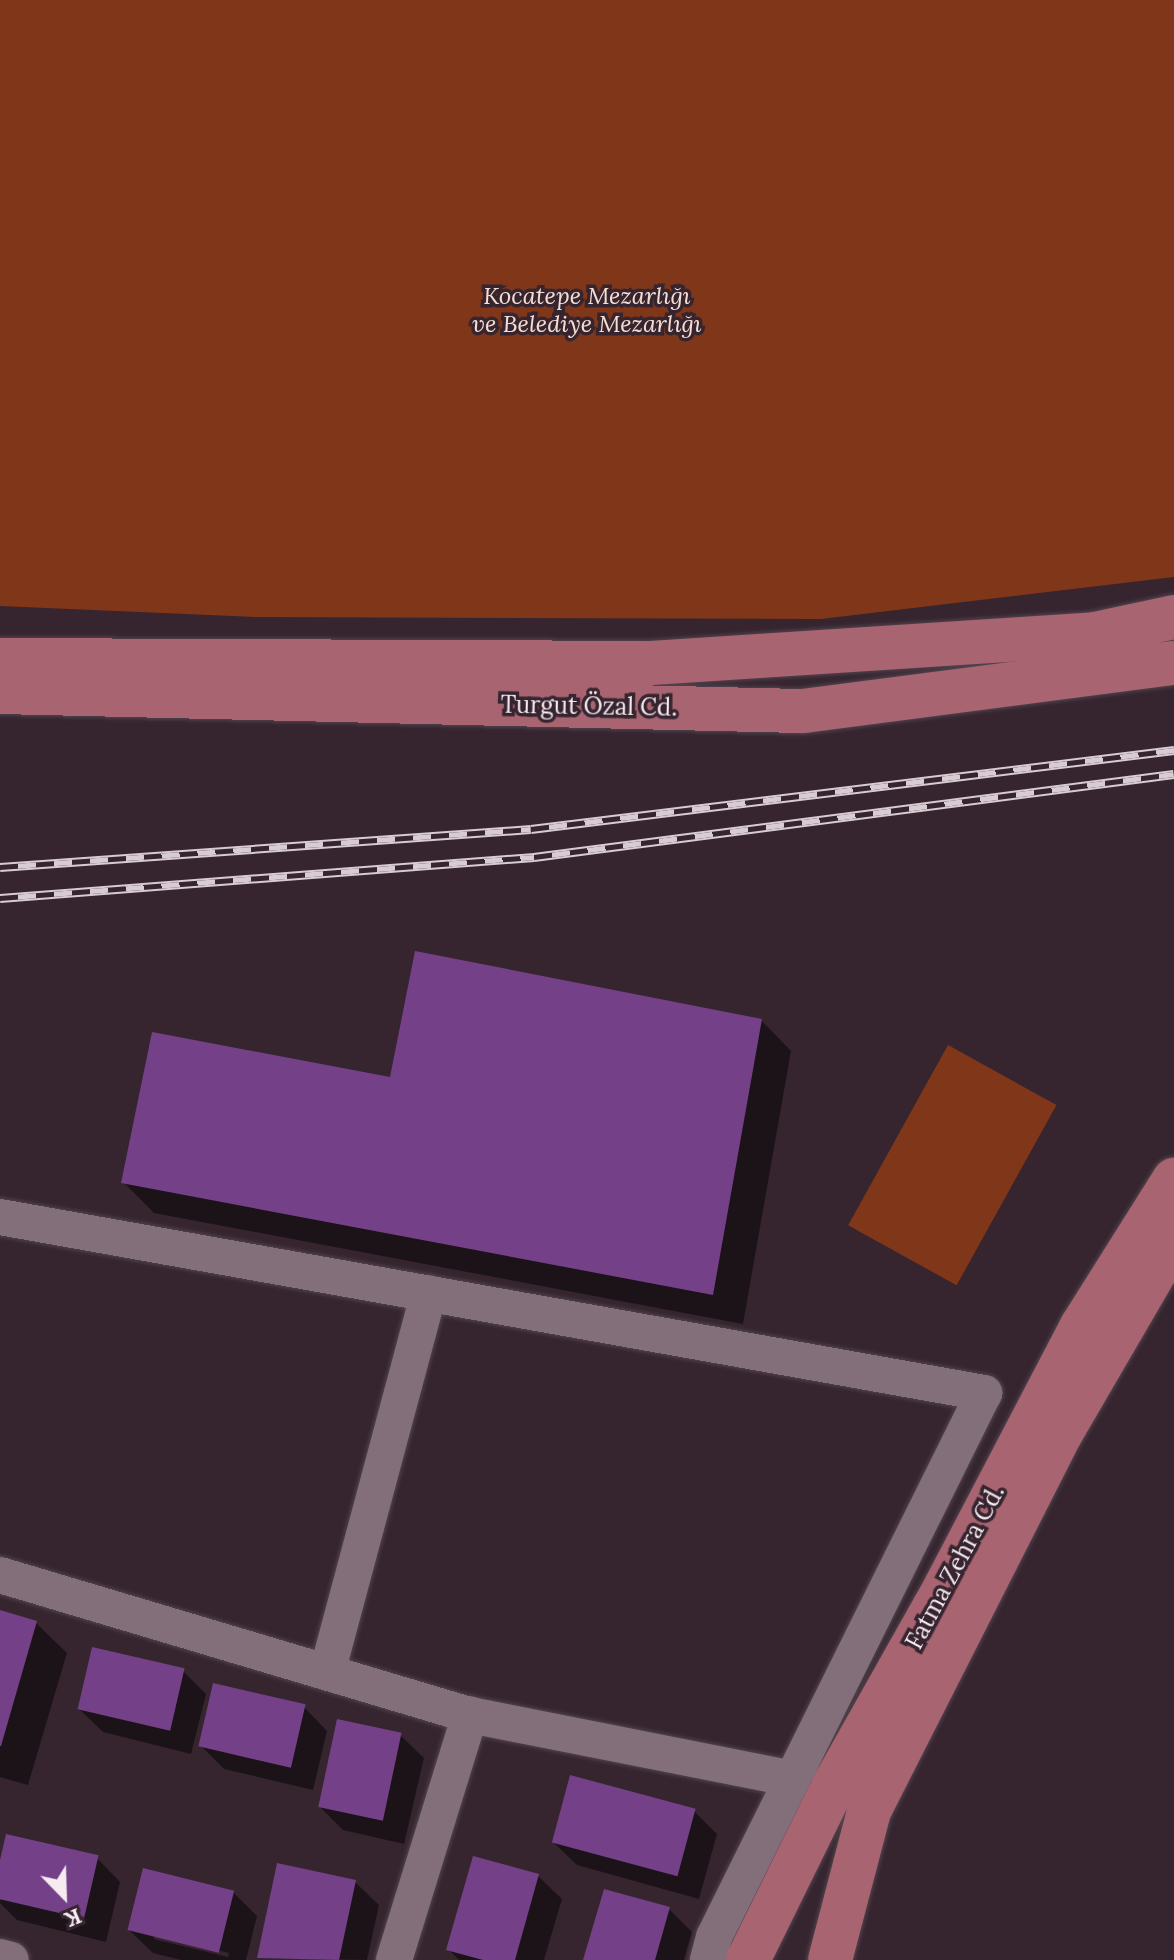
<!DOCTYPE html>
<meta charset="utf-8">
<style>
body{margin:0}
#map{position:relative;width:1174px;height:1960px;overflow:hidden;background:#36252f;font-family:Lora,serif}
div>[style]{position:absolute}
.green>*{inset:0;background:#803719;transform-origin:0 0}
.shadow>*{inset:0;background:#0007}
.building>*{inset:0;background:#744088;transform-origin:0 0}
.roads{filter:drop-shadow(0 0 2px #51434c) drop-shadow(0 0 2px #51434c)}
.minor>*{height:36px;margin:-18px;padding:0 18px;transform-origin:18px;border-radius:18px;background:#836f7a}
.major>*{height:44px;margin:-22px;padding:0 22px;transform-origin:22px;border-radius:22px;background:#a86471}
.rail>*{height:9px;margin-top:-4.5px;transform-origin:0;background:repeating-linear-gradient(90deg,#36252f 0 18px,#d8cbd2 0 36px);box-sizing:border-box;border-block:2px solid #d8cbd2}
span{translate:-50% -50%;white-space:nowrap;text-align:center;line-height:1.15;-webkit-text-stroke:7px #36252f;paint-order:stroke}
.park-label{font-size:24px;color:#f6ddd3;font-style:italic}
.street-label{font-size:24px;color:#f7ebf2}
.north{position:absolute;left:24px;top:1856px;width:80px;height:80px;-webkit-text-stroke:6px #36252f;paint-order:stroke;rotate:157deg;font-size:22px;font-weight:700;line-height:32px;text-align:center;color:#f7ebf2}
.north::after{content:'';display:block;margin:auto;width:28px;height:36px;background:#f7ebf2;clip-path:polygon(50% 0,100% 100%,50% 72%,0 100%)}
</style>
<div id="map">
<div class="green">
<div style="clip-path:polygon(0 0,1174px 0,1174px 577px,821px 619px,257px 617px,0 606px)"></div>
<div style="left:948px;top:1045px;width:124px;height:206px;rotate:29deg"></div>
</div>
<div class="shadow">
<div style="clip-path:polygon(761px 1020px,791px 1051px,743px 1324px,154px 1213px,123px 1182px,392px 1080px)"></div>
<div style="clip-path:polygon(0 1612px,36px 1623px,67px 1653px,28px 1785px,0 1777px)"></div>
<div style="clip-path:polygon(183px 1671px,206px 1694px,191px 1754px,103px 1732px,79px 1709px)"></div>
<div style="clip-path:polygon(304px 1707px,327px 1731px,313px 1790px,224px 1769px,200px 1745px)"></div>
<div style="clip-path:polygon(400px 1735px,424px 1758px,404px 1844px,343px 1830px,320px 1807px)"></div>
<div style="clip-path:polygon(694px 1811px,717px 1834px,699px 1899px,577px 1865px,553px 1842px)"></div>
<div style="clip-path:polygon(7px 1837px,97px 1858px,120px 1882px,106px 1942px,17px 1920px,0 1903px)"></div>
<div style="clip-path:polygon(538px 1876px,562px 1899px,544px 1960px,459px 1960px,448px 1949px)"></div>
<div style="clip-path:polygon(355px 1882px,379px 1905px,367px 1960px,259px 1958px)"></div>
<div style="clip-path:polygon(evenodd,233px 1892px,257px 1916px,246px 1960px,181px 1960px,153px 1953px,129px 1930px,233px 1892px,154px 1935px,229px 1953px,228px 1957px,154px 1939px,154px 1935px)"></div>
<div style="clip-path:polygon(669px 1909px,692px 1932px,684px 1960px,586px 1960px)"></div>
</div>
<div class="building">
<div style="clip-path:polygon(415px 951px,762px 1019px,713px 1295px,121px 1183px,152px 1032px,390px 1077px)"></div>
<div style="clip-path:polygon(0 1610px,37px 1621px,1px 1746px,0 1746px)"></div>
<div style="left:92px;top:1647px;width:95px;height:64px;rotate:13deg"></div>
<div style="left:213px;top:1683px;width:95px;height:65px;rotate:13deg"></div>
<div style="left:337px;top:1719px;width:66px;height:90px;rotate:12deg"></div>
<div style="left:570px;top:1775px;width:130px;height:70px;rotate:15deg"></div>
<div style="left:6px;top:1834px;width:95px;height:65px;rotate:13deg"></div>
<div style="clip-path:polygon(473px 1856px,539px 1874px,515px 1960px,483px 1960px,446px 1950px)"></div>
<div style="clip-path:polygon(277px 1863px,356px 1880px,339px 1960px,257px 1958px)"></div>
<div style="left:143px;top:1868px;width:94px;height:64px;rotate:14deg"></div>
<div style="clip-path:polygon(604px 1889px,670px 1907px,655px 1960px,583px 1960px)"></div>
</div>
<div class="roads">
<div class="minor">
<div style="left:0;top:1217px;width:1000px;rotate:10.14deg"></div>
<div style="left:984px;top:1393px;width:607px;rotate:116.4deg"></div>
<div style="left:714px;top:1937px;width:24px;rotate:105deg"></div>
<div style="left:0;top:1575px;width:490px;rotate:16.6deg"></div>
<div style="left:470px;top:1715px;width:328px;rotate:11.2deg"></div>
<div style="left:328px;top:1669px;width:389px;rotate:-75deg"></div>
<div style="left:0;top:1957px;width:11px;rotate:15deg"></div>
<div style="left:394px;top:1960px;width:257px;rotate:-72.8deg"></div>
</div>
<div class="major">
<div style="left:0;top:660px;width:651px;rotate:0.26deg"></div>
<div style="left:651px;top:663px;width:445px;rotate:-3.7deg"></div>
<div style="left:1095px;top:634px;width:81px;rotate:-12.1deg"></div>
<div style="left:0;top:692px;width:803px;rotate:1.36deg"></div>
<div style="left:803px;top:711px;width:374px;rotate:-7.4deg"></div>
<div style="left:748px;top:1960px;width:195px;rotate:-63.8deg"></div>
<div style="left:834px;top:1785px;width:228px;rotate:-60.6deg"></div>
<div style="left:946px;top:1586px;width:293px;rotate:-62.4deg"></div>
<div style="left:1082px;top:1326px;width:173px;rotate:-57.8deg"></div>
<div style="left:830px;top:1960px;width:154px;rotate:-75.3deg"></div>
<div style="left:869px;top:1811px;width:424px;rotate:-63.1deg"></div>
<div style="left:1061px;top:1433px;width:225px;rotate:-59.8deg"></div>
</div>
</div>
<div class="rail">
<div style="left:0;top:867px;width:532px;rotate:-4.09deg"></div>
<div style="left:531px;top:829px;width:648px;rotate:-7deg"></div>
<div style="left:0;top:898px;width:536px;rotate:-4.39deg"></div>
<div style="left:534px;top:857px;width:645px;rotate:-7.39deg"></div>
</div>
<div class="park-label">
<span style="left:587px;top:310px">Kocatepe Mezarlığı<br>ve Belediye Mezarlığı</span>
</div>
<div class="street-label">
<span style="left:589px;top:706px;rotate:1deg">Turgut Özal Cd.</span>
<span style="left:955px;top:1567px;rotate:-62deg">Fatma Zehra Cd.</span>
</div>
<div class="north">K</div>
</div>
